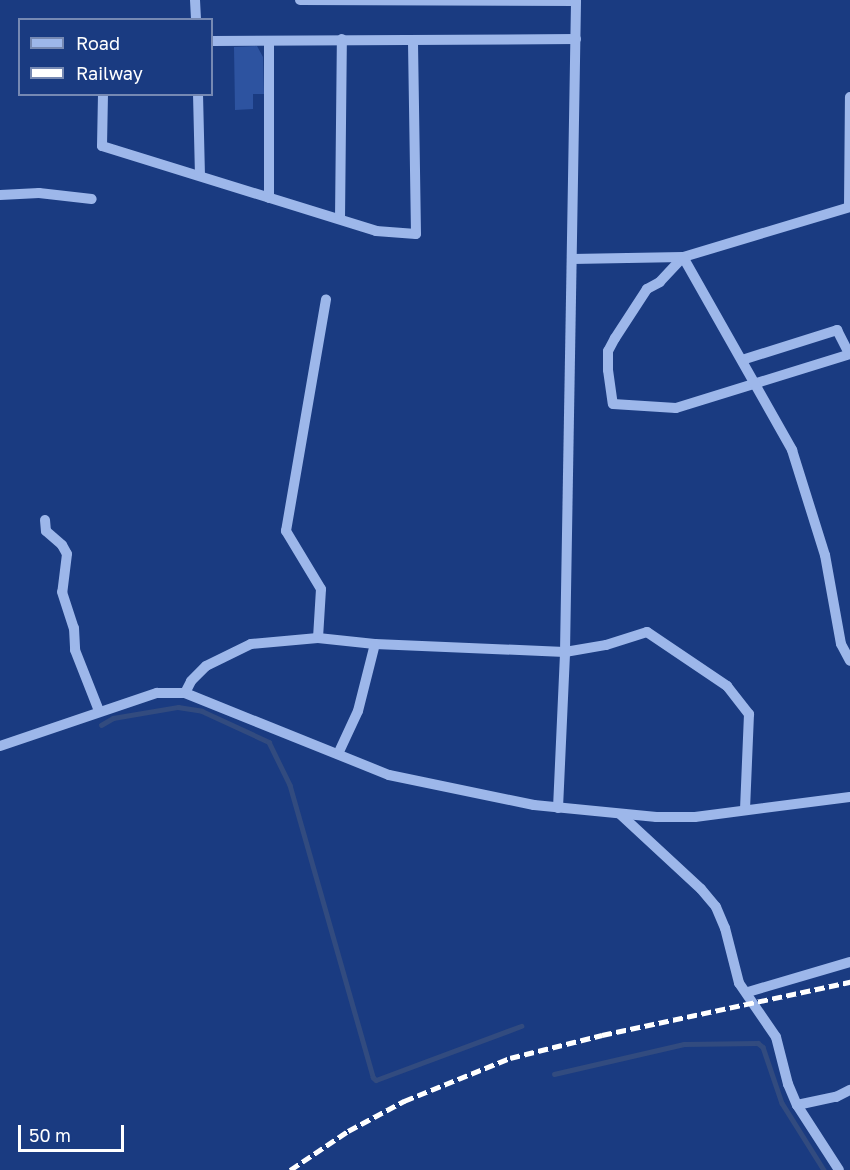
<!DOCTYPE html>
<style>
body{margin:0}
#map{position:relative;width:850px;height:1170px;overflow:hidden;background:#1a3b81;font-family:"Golos Text",sans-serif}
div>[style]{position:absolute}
.green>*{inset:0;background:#2d53a0}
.stream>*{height:4.5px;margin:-2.25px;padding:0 2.25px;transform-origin:2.25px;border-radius:2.25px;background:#324b7f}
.minor>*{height:10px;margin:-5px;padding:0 5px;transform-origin:5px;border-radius:5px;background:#9db7ea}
.rail>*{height:4.5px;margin-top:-2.25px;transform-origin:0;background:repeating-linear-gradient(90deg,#fff 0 10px,transparent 0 14.5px)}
span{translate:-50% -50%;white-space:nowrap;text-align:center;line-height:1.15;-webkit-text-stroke:5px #1a3b81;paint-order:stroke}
.legend{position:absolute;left:18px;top:18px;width:195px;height:78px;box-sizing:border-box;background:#1a3b81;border:2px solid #7689b3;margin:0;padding:8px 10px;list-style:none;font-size:18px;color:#fff}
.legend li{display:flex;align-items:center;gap:12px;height:30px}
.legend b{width:30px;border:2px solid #7689b3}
.scale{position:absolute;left:18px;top:1125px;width:106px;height:27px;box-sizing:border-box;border:3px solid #fff;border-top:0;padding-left:8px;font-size:18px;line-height:21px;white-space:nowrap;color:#fff;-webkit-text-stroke:4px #1a3b81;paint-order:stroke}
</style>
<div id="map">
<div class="green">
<div style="clip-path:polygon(257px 46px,263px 57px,264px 94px,253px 94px,253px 109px,235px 110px,234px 47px)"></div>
</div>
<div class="stream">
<div style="left:101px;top:725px;width:14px;rotate:-30deg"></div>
<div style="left:113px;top:718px;width:66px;rotate:-9.6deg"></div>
<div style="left:178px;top:707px;width:24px;rotate:9deg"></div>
<div style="left:202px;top:711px;width:74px;rotate:24.8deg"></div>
<div style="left:269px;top:742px;width:48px;rotate:64deg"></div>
<div style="left:290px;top:785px;width:304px;rotate:74.1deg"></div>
<div style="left:373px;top:1077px;width:4px;rotate:45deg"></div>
<div style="left:376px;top:1080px;width:155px;rotate:-20.4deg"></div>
<div style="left:554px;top:1074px;width:133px;rotate:-13deg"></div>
<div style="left:684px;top:1044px;width:74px;rotate:-0.8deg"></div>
<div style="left:758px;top:1043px;width:6px;rotate:39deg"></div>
<div style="left:763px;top:1047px;width:59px;rotate:71.3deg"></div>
<div style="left:782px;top:1103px;width:79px;rotate:57.9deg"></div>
</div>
<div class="minor">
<div style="left:195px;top:0;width:20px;rotate:87deg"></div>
<div style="left:300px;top:0;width:276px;rotate:0.2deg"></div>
<div style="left:212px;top:41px;width:364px;rotate:-0.3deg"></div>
<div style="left:269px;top:41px;width:157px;rotate:90deg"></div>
<div style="left:103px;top:94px;width:52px;rotate:91.1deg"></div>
<div style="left:102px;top:146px;width:287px;rotate:17.2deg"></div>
<div style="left:376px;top:231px;width:40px;rotate:4.3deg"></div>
<div style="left:416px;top:234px;width:194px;rotate:-90.9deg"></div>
<div style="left:198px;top:94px;width:81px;rotate:88.6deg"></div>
<div style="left:0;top:195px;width:39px;rotate:-3deg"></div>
<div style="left:39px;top:193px;width:53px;rotate:6.5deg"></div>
<div style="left:849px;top:206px;width:109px;rotate:-89.5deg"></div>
<div style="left:850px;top:207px;width:174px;rotate:163.3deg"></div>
<div style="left:683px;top:257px;width:34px;rotate:133deg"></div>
<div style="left:660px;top:282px;width:15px;rotate:152deg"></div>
<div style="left:647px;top:289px;width:59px;rotate:123.1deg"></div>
<div style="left:615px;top:338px;width:15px;rotate:118deg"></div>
<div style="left:608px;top:351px;width:19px;rotate:90deg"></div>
<div style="left:608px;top:370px;width:34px;rotate:82deg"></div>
<div style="left:613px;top:404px;width:63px;rotate:3.6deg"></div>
<div style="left:676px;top:408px;width:182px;rotate:-17.2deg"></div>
<div style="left:340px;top:219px;width:180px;rotate:-89.4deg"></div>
<div style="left:572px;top:259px;width:111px;rotate:-1deg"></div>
<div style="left:683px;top:257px;width:222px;rotate:60.5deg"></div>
<div style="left:792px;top:450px;width:110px;rotate:72.6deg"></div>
<div style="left:825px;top:555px;width:90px;rotate:79.8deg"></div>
<div style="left:841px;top:644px;width:19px;rotate:62deg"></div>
<div style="left:742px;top:360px;width:100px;rotate:-17.5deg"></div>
<div style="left:837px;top:330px;width:27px;rotate:63deg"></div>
<div style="left:45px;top:520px;width:11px;rotate:85deg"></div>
<div style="left:46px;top:531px;width:21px;rotate:41deg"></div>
<div style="left:62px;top:545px;width:10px;rotate:61deg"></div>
<div style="left:67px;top:554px;width:38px;rotate:97deg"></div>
<div style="left:62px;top:592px;width:38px;rotate:72deg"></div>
<div style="left:74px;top:628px;width:22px;rotate:87deg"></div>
<div style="left:75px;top:650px;width:66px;rotate:68.5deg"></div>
<div style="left:318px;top:638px;width:49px;rotate:-86.5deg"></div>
<div style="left:321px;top:589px;width:68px;rotate:-121.1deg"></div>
<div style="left:286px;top:531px;width:235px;rotate:-80.2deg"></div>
<div style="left:185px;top:693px;width:13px;rotate:-63deg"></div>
<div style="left:191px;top:681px;width:21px;rotate:-45deg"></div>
<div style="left:206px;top:666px;width:50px;rotate:-26.1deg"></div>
<div style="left:251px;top:644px;width:67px;rotate:-5.1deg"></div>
<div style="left:318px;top:638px;width:57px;rotate:6deg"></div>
<div style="left:375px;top:644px;width:190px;rotate:2.4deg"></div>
<div style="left:565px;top:652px;width:42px;rotate:-9.7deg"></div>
<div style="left:606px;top:645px;width:43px;rotate:-17.6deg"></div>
<div style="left:647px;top:632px;width:97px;rotate:34deg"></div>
<div style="left:727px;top:686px;width:36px;rotate:52deg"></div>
<div style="left:749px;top:714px;width:96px;rotate:92.4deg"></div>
<div style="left:0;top:746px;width:166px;rotate:-18.7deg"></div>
<div style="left:157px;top:693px;width:28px"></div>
<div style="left:185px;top:693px;width:220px;rotate:21.9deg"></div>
<div style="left:389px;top:775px;width:148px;rotate:11.7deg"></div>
<div style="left:534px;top:805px;width:123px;rotate:5.6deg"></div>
<div style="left:656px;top:817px;width:39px"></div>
<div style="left:695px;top:817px;width:156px;rotate:-7.4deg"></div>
<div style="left:338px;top:754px;width:47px;rotate:-65.1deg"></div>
<div style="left:358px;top:711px;width:69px;rotate:-75.8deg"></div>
<div style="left:558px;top:808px;width:156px;rotate:-87.4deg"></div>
<div style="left:565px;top:652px;width:652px;rotate:-89.03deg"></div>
<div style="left:620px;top:814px;width:110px;rotate:42.8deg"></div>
<div style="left:701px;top:889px;width:23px;rotate:50deg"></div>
<div style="left:716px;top:907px;width:23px;rotate:67deg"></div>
<div style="left:725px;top:928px;width:57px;rotate:75.7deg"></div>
<div style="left:739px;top:983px;width:65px;rotate:55.6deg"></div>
<div style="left:776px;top:1037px;width:49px;rotate:75.7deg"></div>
<div style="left:788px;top:1084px;width:23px;rotate:67deg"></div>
<div style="left:797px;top:1105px;width:77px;rotate:57.1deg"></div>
<div style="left:748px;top:992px;width:106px;rotate:-16.4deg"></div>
<div style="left:797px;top:1105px;width:40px;rotate:-12deg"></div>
<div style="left:836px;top:1097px;width:16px;rotate:-27deg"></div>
</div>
<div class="rail">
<div style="left:290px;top:1170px;width:70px;rotate:-33.9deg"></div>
<div style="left:348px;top:1131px;width:64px;rotate:-28.2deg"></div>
<div style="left:404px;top:1101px;width:114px;rotate:-22.1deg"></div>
<div style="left:510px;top:1058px;width:95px;rotate:-14deg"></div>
<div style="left:602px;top:1035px;width:254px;rotate:-12.1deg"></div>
</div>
<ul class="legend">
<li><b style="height:8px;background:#9db7ea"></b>Road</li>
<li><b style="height:8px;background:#fff"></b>Railway</li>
</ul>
<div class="scale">50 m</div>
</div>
